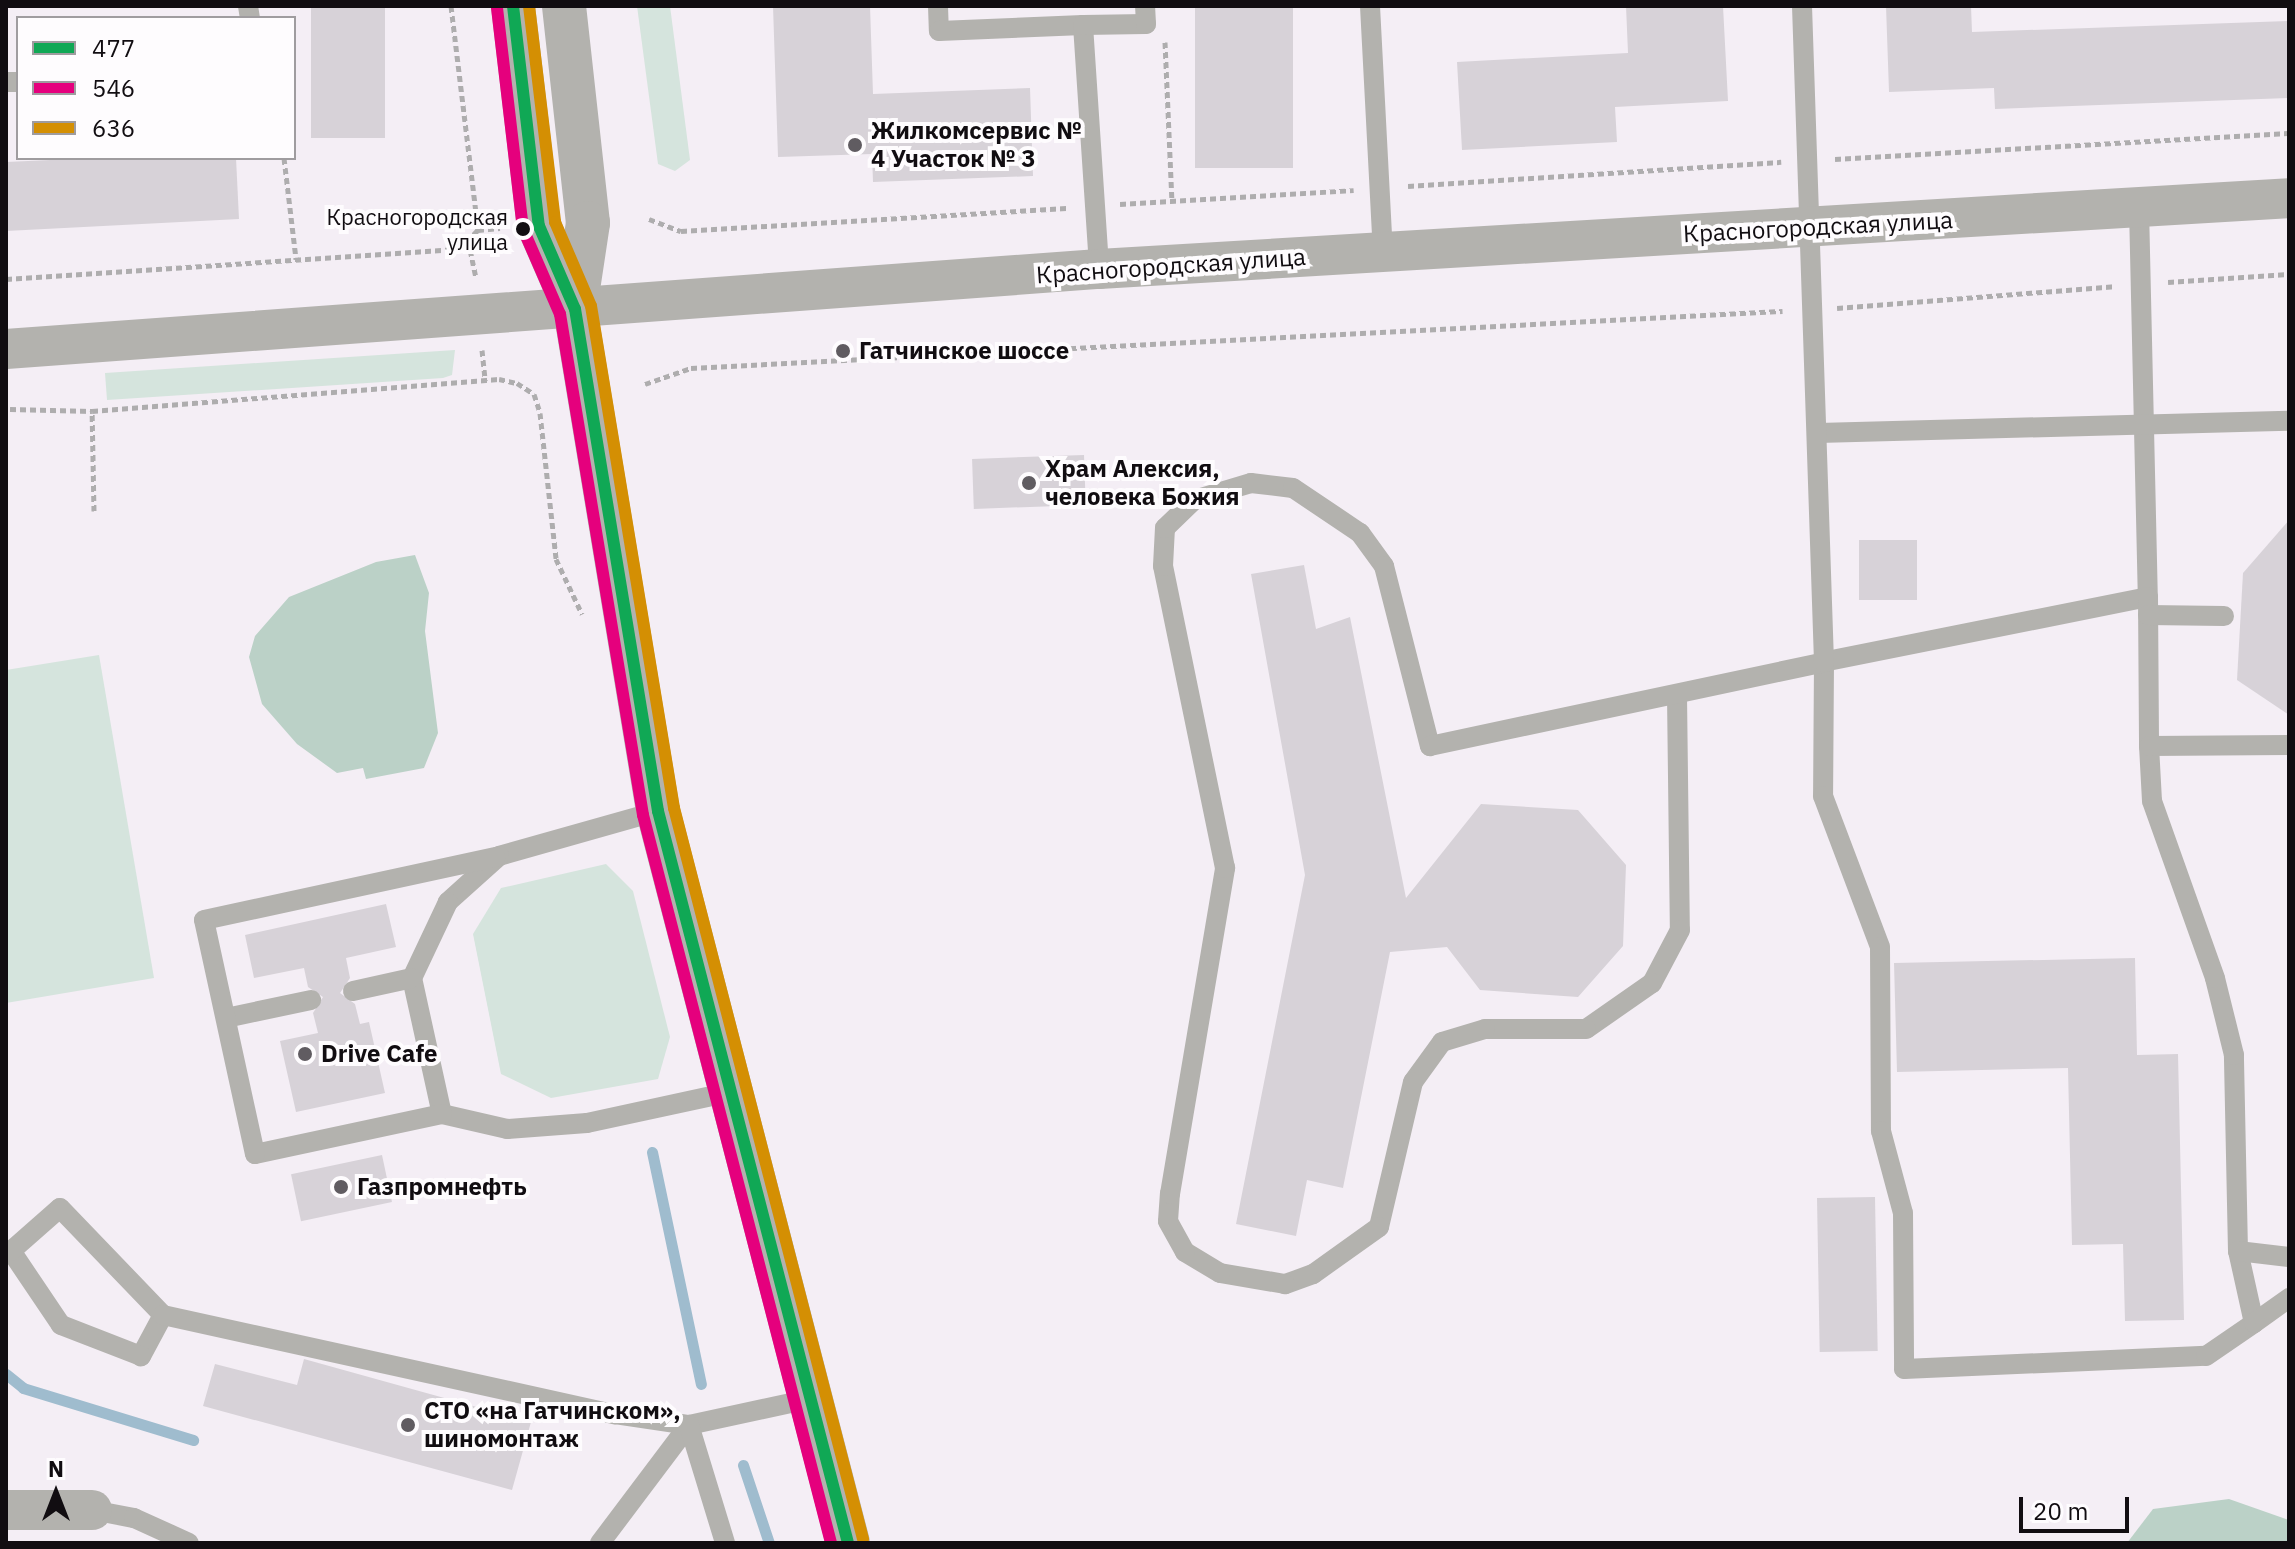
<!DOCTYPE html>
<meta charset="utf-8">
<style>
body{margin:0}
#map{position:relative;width:2295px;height:1549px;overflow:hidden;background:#f4eef5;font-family:"IBM Plex Sans",sans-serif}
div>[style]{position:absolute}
.green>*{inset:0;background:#d5e4dd}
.forest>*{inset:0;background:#bbd1c7}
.stream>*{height:11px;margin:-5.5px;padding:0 5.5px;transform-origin:5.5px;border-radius:5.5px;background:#9fbcce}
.building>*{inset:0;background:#d7d2d8;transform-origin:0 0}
.path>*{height:5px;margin-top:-2.5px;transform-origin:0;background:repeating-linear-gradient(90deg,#aeadae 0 6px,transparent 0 10px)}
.service>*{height:20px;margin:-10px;padding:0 10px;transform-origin:10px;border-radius:10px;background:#b3b2ae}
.minor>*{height:40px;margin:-20px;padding:0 20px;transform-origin:20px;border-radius:20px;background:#b3b2ae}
.secondary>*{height:44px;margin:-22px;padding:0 22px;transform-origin:22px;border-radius:22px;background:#b3b2ae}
.bus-1>*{height:12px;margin:-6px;padding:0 6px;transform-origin:6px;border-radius:6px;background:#10a855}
.bus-2>*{height:12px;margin:-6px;padding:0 6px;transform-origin:6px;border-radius:6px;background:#e5007d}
.bus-3>*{height:12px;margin:-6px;padding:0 6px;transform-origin:6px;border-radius:6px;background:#d48f03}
.dots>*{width:22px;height:22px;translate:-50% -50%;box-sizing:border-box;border:4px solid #fefcfe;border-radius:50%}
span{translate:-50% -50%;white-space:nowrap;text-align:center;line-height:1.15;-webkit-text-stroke:8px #fefcfe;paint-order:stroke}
.bus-label{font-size:22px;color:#110d11}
.right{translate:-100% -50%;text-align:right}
.poi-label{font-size:24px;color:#110d11;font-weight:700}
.left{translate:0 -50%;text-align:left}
.street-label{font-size:24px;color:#110d11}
.frame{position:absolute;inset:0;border:8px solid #110d11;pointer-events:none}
.legend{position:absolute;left:16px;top:16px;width:280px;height:144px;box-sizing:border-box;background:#fefcfe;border:2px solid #9f9c9f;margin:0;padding:10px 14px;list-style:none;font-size:24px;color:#110d11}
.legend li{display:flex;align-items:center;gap:16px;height:40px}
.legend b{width:40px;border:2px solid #9f9c9f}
.north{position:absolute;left:16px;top:1453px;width:80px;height:80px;-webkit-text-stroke:6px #fefcfe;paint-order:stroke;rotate:0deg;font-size:22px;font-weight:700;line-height:32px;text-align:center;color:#110d11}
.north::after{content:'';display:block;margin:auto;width:28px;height:36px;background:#110d11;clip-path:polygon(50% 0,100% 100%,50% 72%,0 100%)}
.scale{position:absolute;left:2019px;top:1497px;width:110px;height:36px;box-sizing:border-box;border:4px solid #110d11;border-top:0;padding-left:10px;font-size:24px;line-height:28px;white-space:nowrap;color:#110d11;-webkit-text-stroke:6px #fefcfe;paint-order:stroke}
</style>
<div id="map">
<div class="green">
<div style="clip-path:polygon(637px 6px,670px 6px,690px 160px,675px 171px,658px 164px)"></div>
<div style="clip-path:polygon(455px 350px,452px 375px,443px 378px,107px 400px,105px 373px)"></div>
<div style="clip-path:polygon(99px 655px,154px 978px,6px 1003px,6px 670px)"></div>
<div style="clip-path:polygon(606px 864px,633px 891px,670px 1037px,658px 1079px,551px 1098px,501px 1074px,473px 934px,501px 888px)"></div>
</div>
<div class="forest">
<div style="clip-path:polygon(415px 555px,429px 593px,425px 631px,438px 733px,424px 768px,366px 779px,363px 768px,337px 773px,297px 744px,262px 704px,249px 657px,255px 636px,289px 597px,376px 562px)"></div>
<div style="clip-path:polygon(2229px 1499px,2289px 1520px,2289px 1543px,2127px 1543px,2153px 1509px)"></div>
</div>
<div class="stream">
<div style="left:652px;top:1152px;width:237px;rotate:78.1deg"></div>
<div style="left:6px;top:1374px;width:22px;rotate:39deg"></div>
<div style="left:23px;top:1388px;width:178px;rotate:17deg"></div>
<div style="left:743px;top:1465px;width:82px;rotate:71.6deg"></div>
</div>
<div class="building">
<div style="left:311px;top:6px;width:74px;height:132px"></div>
<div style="clip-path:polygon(773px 6px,870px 6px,873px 94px,1030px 88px,1033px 176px,873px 182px,872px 154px,778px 157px)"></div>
<div style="left:1195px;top:6px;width:98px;height:162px"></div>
<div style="clip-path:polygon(1626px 6px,1723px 6px,1728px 101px,1615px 107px,1617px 142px,1462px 150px,1457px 62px,1628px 53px)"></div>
<div style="clip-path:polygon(1886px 6px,1971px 6px,1972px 32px,2289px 21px,2289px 98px,1995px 109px,1994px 88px,1889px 92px)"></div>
<div style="clip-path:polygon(94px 158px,236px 158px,239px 219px,6px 231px,6px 162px)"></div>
<div style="left:1084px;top:455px;width:50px;height:112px;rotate:88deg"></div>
<div style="clip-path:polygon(2289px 520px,2289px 715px,2237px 680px,2243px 573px)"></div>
<div style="left:1859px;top:540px;width:58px;height:60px"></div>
<div style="clip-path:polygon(1304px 565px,1316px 629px,1350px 617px,1406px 898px,1481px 804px,1578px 810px,1626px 865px,1623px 946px,1578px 997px,1480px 990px,1447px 947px,1390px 952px,1343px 1188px,1307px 1180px,1296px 1236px,1236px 1224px,1305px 875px,1251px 574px)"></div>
<div style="clip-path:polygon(386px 904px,396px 947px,346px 958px,350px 978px,340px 993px,355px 1004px,360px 1024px,369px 1022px,385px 1093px,296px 1112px,280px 1041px,318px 1033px,313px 1013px,323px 997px,308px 987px,304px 968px,254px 978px,245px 935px)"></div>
<div style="clip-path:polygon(2135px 958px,2137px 1055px,2178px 1054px,2184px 1320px,2125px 1321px,2123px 1244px,2072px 1245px,2068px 1068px,1897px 1072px,1894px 963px)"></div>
<div style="left:382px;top:1155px;width:48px;height:93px;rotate:78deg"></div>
<div style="left:1875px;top:1197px;width:154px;height:58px;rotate:89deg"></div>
<div style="clip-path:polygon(304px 1359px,531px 1422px,512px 1490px,203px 1406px,215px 1364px,297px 1385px)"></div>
</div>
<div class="path">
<div style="left:451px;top:6px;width:226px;rotate:83.1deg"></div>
<div style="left:1165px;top:42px;width:159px;rotate:87.5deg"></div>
<div style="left:284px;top:158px;width:102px;rotate:83.2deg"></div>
<div style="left:1835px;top:159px;width:455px;rotate:-3.3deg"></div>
<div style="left:1408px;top:186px;width:374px;rotate:-3.7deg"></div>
<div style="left:1120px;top:204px;width:234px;rotate:-3.4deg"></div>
<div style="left:649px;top:219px;width:34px;rotate:21deg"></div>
<div style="left:681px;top:231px;width:386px;rotate:-3.4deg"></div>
<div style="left:468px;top:240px;width:38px;rotate:78deg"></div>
<div style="left:6px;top:279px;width:455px;rotate:-3.8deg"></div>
<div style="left:460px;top:249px;width:26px;rotate:-47deg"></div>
<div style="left:478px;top:230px;width:22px;rotate:-5deg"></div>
<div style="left:2168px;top:282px;width:121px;rotate:-3.8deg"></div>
<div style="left:1837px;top:308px;width:278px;rotate:-4.5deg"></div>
<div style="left:482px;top:350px;width:31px;rotate:84deg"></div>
<div style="left:645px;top:384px;width:49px;rotate:-19.2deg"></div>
<div style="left:691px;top:368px;width:1093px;rotate:-2.99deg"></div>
<div style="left:10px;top:409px;width:82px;rotate:1.4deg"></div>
<div style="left:94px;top:511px;width:100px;rotate:-91.1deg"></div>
<div style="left:92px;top:411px;width:408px;rotate:-4.5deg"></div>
<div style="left:499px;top:379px;width:18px;rotate:13deg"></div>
<div style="left:517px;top:383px;width:20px;rotate:33deg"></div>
<div style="left:534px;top:394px;width:20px;rotate:72deg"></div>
<div style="left:540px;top:413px;width:147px;rotate:83.7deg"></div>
<div style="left:556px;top:559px;width:61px;rotate:64.7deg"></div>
</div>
<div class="service">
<div style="left:248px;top:6px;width:12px;rotate:81deg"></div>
<div style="left:938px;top:6px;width:25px;rotate:88deg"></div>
<div style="left:939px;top:31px;width:144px;rotate:-2.4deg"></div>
<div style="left:1083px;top:25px;width:245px;rotate:86.2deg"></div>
<div style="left:1370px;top:6px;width:246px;rotate:87deg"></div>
<div style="left:1083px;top:25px;width:63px;rotate:-0.9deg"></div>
<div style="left:1146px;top:24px;width:18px;rotate:-93deg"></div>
<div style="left:6px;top:82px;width:12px"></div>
<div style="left:2139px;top:208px;width:389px;rotate:88.7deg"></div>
<div style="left:2148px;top:597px;width:330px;rotate:168.7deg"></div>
<div style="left:1824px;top:662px;width:134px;rotate:90.4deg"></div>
<div style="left:1823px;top:796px;width:161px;rotate:69.3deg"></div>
<div style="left:1880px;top:947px;width:184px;rotate:89.7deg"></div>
<div style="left:1881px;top:1131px;width:85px;rotate:75deg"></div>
<div style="left:1903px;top:1213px;width:156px;rotate:89.6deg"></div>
<div style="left:1904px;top:1369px;width:302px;rotate:-2.5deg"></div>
<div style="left:2206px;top:1356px;width:58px;rotate:-34.5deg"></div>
<div style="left:2254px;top:1323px;width:74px;rotate:-102.5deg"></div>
<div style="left:2238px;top:1251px;width:196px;rotate:-91.2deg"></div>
<div style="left:2234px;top:1055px;width:79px;rotate:-103.9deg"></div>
<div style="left:2215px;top:978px;width:188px;rotate:-109.6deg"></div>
<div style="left:2152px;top:801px;width:55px;rotate:-93.1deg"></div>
<div style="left:1818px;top:433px;width:471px;rotate:-1.5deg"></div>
<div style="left:2148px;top:597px;width:149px;rotate:89.6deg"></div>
<div style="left:2149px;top:746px;width:140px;rotate:-0.4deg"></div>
<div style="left:2148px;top:615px;width:76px;rotate:0.8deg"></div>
<div style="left:1677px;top:695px;width:235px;rotate:89.3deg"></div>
<div style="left:1680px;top:930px;width:60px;rotate:117.8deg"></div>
<div style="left:1652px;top:983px;width:80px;rotate:145.1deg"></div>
<div style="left:1586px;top:1029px;width:101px;rotate:180deg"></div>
<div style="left:1485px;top:1029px;width:45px;rotate:163.2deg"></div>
<div style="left:1442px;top:1042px;width:49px;rotate:125.9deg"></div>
<div style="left:1413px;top:1082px;width:149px;rotate:103.2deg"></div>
<div style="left:1379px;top:1227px;width:81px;rotate:144.5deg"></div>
<div style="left:1313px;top:1274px;width:30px;rotate:160deg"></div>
<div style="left:1285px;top:1284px;width:66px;rotate:-170.4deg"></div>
<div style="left:1220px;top:1273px;width:41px;rotate:-149deg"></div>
<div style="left:1185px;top:1252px;width:35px;rotate:-119deg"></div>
<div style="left:1168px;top:1221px;width:27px;rotate:-86deg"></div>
<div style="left:1170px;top:1194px;width:331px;rotate:-80.4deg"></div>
<div style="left:1225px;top:868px;width:308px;rotate:-101.6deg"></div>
<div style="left:1163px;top:566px;width:38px;rotate:-87deg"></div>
<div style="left:1165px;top:528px;width:40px;rotate:-44deg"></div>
<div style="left:1194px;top:500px;width:59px;rotate:-16.6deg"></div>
<div style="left:1251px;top:483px;width:42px;rotate:6.8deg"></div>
<div style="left:1293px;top:488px;width:81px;rotate:33.9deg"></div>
<div style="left:1360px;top:533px;width:41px;rotate:54deg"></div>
<div style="left:1384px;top:566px;width:186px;rotate:75.7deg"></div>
<div style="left:1430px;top:746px;width:403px;rotate:-12deg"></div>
<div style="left:1824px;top:662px;width:656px;rotate:-91.92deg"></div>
<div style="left:658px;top:811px;width:165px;rotate:164.2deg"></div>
<div style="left:499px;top:856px;width:69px;rotate:138deg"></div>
<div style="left:448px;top:902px;width:84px;rotate:115.3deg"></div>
<div style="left:412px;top:978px;width:139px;rotate:77.6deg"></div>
<div style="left:442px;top:1114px;width:67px;rotate:13deg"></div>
<div style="left:507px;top:1129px;width:80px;rotate:-4.3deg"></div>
<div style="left:587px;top:1123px;width:146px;rotate:-12.2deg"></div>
<div style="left:353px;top:991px;width:60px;rotate:-12.4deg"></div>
<div style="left:226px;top:1018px;width:87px;rotate:-12deg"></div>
<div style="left:442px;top:1114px;width:191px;rotate:167.9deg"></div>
<div style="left:255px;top:1154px;width:239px;rotate:-102.3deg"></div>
<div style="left:204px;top:920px;width:298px;rotate:-12.2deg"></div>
<div style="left:2238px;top:1251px;width:51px;rotate:6.7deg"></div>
<div style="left:163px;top:1315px;width:47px;rotate:118.2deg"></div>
<div style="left:141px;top:1356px;width:86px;rotate:-158.8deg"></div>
<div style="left:61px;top:1325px;width:89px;rotate:-124deg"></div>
<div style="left:11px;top:1251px;width:65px;rotate:-41.3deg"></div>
<div style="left:60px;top:1208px;width:149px;rotate:46.1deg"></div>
<div style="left:163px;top:1315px;width:463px;rotate:12.4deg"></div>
<div style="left:615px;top:1414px;width:75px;rotate:8.5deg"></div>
<div style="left:689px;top:1425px;width:123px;rotate:-12.2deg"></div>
<div style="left:2254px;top:1323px;width:43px;rotate:-35.5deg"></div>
<div style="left:92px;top:1510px;width:43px;rotate:10.8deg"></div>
<div style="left:134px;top:1518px;width:60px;rotate:24.4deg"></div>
<div style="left:600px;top:1543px;width:148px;rotate:-53deg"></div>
<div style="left:689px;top:1425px;width:123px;rotate:73deg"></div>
</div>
<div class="minor">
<div style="left:6px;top:349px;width:1096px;rotate:-4.19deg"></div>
<div style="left:1099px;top:269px;width:1192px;rotate:-3.41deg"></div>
<div style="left:6px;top:1510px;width:86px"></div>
</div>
<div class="secondary">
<div style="left:513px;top:6px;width:222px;rotate:83.3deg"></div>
<div style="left:539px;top:226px;width:90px;rotate:66.6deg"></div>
<div style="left:575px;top:309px;width:509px;rotate:80.61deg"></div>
<div style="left:658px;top:811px;width:756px;rotate:75.45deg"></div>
<div style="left:564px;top:6px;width:218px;rotate:83.7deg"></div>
<div style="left:588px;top:223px;width:87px;rotate:98.6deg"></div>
</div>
<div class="bus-1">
<div style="left:513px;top:6px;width:222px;rotate:83.3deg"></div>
<div style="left:539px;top:226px;width:90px;rotate:66.6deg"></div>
<div style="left:575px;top:309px;width:509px;rotate:80.61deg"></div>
<div style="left:658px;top:811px;width:756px;rotate:75.45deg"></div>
</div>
<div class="bus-2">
<div style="left:497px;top:8px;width:223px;rotate:83.3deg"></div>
<div style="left:523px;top:229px;width:93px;rotate:66.5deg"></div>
<div style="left:560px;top:314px;width:508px;rotate:80.59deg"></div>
<div style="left:643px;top:815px;width:752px;rotate:75.52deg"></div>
</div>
<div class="bus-3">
<div style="left:529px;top:6px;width:218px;rotate:83.1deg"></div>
<div style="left:555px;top:222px;width:91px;rotate:66.8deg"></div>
<div style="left:591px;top:306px;width:509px;rotate:80.61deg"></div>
<div style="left:674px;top:808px;width:755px;rotate:75.5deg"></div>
</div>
<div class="dots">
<div style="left:855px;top:145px;background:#605c61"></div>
<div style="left:523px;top:229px;background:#110d11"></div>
<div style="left:843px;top:351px;background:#605c61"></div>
<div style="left:1029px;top:483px;background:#605c61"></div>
<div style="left:305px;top:1054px;background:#605c61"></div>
<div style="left:341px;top:1187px;background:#605c61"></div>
<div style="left:408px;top:1425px;background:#605c61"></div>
</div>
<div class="bus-label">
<span class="right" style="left:508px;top:229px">Красногородская<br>улица</span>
</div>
<div class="poi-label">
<span class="left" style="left:871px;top:145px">Жилкомсервис №<br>4 Участок № 3</span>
<span class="left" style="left:859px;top:351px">Гатчинское шоссе</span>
<span class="left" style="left:1045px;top:483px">Храм Алексия,<br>человека Божия</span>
<span class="left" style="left:321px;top:1054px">Drive Cafe</span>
<span class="left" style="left:357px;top:1187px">Газпромнефть</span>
<span class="left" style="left:424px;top:1425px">СТО «на Гатчинском»,<br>шиномонтаж</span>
</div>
<div class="street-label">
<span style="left:1818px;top:227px;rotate:-3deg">Красногородская улица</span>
<span style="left:1171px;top:266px;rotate:-4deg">Красногородская улица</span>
</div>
<div class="frame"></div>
<ul class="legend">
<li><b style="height:10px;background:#10a855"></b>477</li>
<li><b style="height:10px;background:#e5007d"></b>546</li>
<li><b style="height:10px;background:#d48f03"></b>636</li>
</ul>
<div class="north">N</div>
<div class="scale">20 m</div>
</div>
